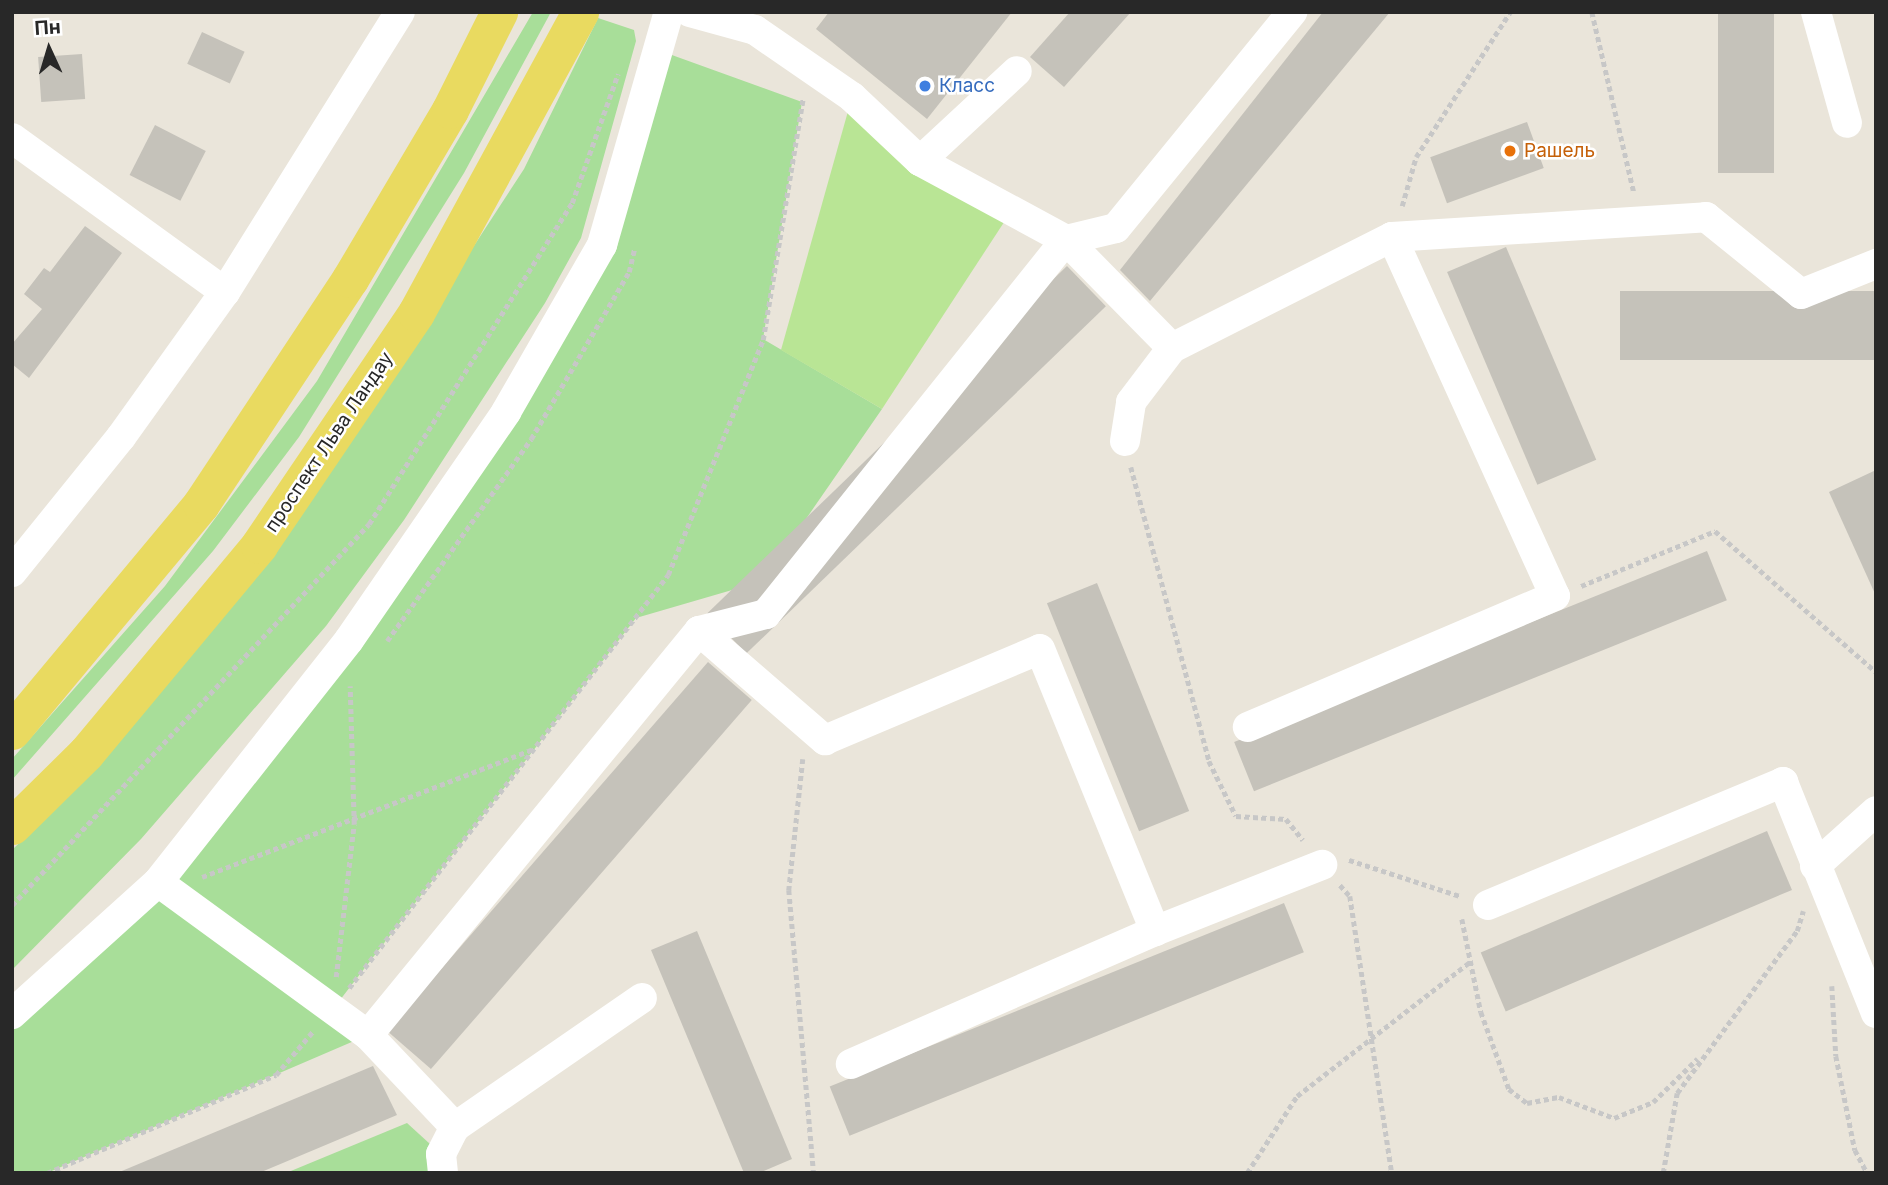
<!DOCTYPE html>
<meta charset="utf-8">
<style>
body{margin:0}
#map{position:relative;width:1888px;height:1185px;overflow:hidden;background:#eae5da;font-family:Inter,sans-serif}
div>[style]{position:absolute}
.green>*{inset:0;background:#a8de99}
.pitch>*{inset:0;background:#b9e595}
.building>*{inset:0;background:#c5c2ba;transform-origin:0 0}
.path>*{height:4.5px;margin-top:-2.25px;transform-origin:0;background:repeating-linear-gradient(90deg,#c7c7c7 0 5px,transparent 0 8.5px)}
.minor>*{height:30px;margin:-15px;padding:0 15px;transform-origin:15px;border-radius:15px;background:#fff}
.major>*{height:37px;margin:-18.5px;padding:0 18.5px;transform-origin:18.5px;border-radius:18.5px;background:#e9da60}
.dots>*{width:19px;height:19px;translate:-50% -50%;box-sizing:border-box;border:4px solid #fff;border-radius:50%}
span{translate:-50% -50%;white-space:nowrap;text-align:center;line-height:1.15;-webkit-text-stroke:5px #fff;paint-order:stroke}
.shop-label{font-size:19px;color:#366cbe}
.left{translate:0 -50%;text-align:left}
.food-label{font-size:19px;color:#c56008}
.street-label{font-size:19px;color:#282828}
.frame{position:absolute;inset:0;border:14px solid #282828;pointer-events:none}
.north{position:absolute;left:14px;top:14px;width:70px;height:70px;-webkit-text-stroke:5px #fff;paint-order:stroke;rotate:356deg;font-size:19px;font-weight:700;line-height:28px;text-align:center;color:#282828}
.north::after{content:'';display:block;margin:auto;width:24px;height:32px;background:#282828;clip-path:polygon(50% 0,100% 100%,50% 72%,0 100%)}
</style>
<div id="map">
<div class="green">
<div style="clip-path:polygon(533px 12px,551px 12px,464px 173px,299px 437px,213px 551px,12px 780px,12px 759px,165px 586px,317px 381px)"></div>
<div style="clip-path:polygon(598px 18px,634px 30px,636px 41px,581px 238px,545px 303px,404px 520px,326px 626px,141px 839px,12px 970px,12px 850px,82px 782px,303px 508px,524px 169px)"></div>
<div style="clip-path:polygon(658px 50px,802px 102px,763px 339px,882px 409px,763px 581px,636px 618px,333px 1009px,368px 1035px,47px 1173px,12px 1173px,12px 1014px,158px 882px,349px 640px,602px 246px)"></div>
<div style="clip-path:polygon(407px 1123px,441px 1154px,443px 1173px,286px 1173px)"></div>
</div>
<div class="pitch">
<div style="clip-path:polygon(852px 97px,1012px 210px,882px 409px,781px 350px)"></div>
</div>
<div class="building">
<div style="clip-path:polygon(829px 12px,1012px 12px,927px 119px,816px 29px)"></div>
<div style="clip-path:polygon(1070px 12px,1131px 12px,1064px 87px,1030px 57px)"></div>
<div style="clip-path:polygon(1323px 12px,1390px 12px,1150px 301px,1120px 270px)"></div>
<div style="left:1718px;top:12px;width:56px;height:161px"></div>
<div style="left:202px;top:32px;width:47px;height:35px;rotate:25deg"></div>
<div style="left:82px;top:54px;width:45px;height:44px;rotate:86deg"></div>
<div style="left:1527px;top:122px;width:49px;height:103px;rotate:70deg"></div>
<div style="left:155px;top:125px;width:57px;height:56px;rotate:27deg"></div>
<div style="clip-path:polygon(85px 226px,122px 253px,29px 378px,12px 364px,12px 344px,42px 309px,24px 294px,44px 268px,50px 272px)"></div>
<div style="left:1506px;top:247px;width:231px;height:64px;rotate:67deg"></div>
<div style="left:1067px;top:266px;width:56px;height:500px;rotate:46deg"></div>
<div style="left:1876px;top:291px;width:69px;height:256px;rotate:90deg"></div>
<div style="clip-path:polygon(1876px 470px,1876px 596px,1829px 492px)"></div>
<div style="left:1707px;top:551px;width:53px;height:510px;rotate:68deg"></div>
<div style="left:1097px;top:583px;width:246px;height:54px;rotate:68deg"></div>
<div style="left:708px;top:662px;width:58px;height:489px;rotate:41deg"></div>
<div style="left:1767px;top:831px;width:64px;height:311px;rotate:67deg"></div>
<div style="left:1284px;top:903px;width:53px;height:490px;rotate:68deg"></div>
<div style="clip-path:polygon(697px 931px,792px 1159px,759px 1173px,744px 1173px,651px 950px)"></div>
<div style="clip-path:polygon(373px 1066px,397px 1115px,259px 1173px,117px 1173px)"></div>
</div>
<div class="path">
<div style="left:1592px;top:12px;width:185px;rotate:76.9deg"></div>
<div style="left:1402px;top:206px;width:51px;rotate:-74.1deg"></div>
<div style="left:1416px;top:157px;width:173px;rotate:-57deg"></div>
<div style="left:1131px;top:467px;width:304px;rotate:75.1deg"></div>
<div style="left:1209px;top:761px;width:61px;rotate:63.9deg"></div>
<div style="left:1236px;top:816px;width:50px;rotate:3.4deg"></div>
<div style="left:1286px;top:819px;width:27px;rotate:51deg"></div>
<div style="left:1581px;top:586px;width:145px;rotate:-22.3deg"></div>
<div style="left:1715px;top:531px;width:214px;rotate:41.2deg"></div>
<div style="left:387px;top:641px;width:248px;rotate:-54.5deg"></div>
<div style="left:531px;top:439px;width:194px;rotate:-59.6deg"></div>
<div style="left:629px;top:272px;width:23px;rotate:-77deg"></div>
<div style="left:803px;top:759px;width:132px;rotate:96.1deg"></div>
<div style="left:789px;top:890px;width:284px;rotate:85deg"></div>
<div style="left:1349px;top:860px;width:117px;rotate:18deg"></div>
<div style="left:202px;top:877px;width:355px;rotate:-21.1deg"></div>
<div style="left:1340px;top:885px;width:15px;rotate:48deg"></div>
<div style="left:1350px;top:896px;width:280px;rotate:81.4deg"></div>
<div style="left:12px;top:905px;width:522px;rotate:-46.86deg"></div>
<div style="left:369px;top:524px;width:380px;rotate:-57.7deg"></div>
<div style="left:572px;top:203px;width:137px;rotate:-70.4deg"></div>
<div style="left:1462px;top:919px;width:95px;rotate:78.5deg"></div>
<div style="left:1481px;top:1012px;width:82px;rotate:70deg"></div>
<div style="left:1509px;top:1089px;width:23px;rotate:38deg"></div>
<div style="left:1527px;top:1103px;width:33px;rotate:-11deg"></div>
<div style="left:1559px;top:1097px;width:59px;rotate:20.9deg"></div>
<div style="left:1614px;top:1118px;width:42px;rotate:-22.3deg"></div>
<div style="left:1653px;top:1102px;width:62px;rotate:-44.3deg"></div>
<div style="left:336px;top:977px;width:154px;rotate:-83.3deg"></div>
<div style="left:354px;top:824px;width:138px;rotate:-91.7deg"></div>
<div style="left:1832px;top:986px;width:70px;rotate:86.7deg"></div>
<div style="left:1836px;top:1056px;width:96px;rotate:78.6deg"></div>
<div style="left:1855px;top:1150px;width:26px;rotate:62deg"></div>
<div style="left:349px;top:988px;width:522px;rotate:-52.32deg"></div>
<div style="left:668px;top:575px;width:253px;rotate:-68deg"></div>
<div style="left:763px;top:340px;width:245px;rotate:-80.6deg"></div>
<div style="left:47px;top:1173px;width:249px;rotate:-23.2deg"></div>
<div style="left:276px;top:1075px;width:59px;rotate:-49.8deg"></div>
<div style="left:1247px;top:1173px;width:92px;rotate:-57deg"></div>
<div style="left:1297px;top:1096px;width:220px;rotate:-37.8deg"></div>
<div style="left:1663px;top:1173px;width:81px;rotate:-80.1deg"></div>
<div style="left:1677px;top:1093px;width:202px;rotate:-53.5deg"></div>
<div style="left:1797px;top:931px;width:21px;rotate:-73deg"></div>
</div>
<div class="minor">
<div style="left:690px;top:12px;width:67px;rotate:15.5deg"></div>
<div style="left:755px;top:30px;width:118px;rotate:34.6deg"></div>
<div style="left:852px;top:97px;width:93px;rotate:43.3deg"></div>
<div style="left:920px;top:161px;width:166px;rotate:28.4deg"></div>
<div style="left:1066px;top:240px;width:151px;rotate:45.5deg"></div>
<div style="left:1172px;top:348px;width:246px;rotate:-26.8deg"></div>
<div style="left:1392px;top:237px;width:394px;rotate:65.6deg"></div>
<div style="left:1555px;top:596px;width:334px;rotate:156.9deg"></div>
<div style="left:1816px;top:12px;width:115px;rotate:74.4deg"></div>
<div style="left:12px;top:138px;width:263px;rotate:35.9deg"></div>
<div style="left:920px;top:161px;width:132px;rotate:-42.9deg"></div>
<div style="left:1392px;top:237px;width:315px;rotate:-3.6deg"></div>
<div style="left:1706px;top:217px;width:122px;rotate:39deg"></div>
<div style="left:1801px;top:294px;width:81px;rotate:-21.8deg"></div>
<div style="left:1125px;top:441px;width:39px;rotate:-81deg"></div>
<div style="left:1131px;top:402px;width:68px;rotate:-52.8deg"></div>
<div style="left:12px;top:572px;width:174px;rotate:-51.1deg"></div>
<div style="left:121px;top:437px;width:178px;rotate:-54.4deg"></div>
<div style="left:225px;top:292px;width:330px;rotate:-58deg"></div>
<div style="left:699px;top:631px;width:69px;rotate:-14.2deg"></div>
<div style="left:766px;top:614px;width:479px;rotate:-51.3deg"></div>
<div style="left:1066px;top:240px;width:51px;rotate:-13.5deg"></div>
<div style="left:1116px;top:228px;width:279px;rotate:-50.8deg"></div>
<div style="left:1815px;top:866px;width:82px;rotate:-42deg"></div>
<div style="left:158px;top:882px;width:308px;rotate:-51.7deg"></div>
<div style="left:349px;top:640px;width:277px;rotate:-55.4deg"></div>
<div style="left:506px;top:412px;width:193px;rotate:-60.1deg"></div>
<div style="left:602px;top:245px;width:242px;rotate:-74deg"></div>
<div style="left:1488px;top:905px;width:320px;rotate:-22.6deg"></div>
<div style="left:1783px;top:782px;width:249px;rotate:68.1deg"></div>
<div style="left:1155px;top:931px;width:180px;rotate:-21.6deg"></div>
<div style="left:12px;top:1014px;width:197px;rotate:-42.1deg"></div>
<div style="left:158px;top:882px;width:260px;rotate:36.1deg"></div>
<div style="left:368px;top:1035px;width:127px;rotate:46.6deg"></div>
<div style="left:455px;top:1127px;width:227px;rotate:-34.6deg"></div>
<div style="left:368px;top:1035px;width:522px;rotate:-50.67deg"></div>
<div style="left:699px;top:631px;width:167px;rotate:40.9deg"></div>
<div style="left:825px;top:740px;width:233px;rotate:-22.9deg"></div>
<div style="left:1040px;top:649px;width:305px;rotate:67.8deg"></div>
<div style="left:1155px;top:931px;width:332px;rotate:156.4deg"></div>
<div style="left:443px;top:1173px;width:19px;rotate:-96deg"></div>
<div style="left:441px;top:1154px;width:30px;rotate:-63deg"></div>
</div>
<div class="major">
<div style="left:12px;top:731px;width:295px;rotate:-50.2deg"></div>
<div style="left:201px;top:504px;width:270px;rotate:-56.5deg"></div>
<div style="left:350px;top:279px;width:196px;rotate:-59.4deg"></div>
<div style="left:450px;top:110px;width:110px;rotate:-63.4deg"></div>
<div style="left:12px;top:826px;width:104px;rotate:-44.6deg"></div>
<div style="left:86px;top:753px;width:271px;rotate:-50.2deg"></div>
<div style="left:259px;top:545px;width:280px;rotate:-55.9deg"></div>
<div style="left:416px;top:313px;width:343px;rotate:-61.4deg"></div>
</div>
<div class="dots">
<div style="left:925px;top:86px;background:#3f7fe0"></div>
<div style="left:1510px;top:151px;background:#e8710a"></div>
</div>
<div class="shop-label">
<span class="left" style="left:939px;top:86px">Класс</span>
</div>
<div class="food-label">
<span class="left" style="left:1524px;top:151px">Рашель</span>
</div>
<div class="street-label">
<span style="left:329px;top:442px;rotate:-56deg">проспект Льва Ландау</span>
</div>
<div class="frame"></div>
<div class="north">Пн</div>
</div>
